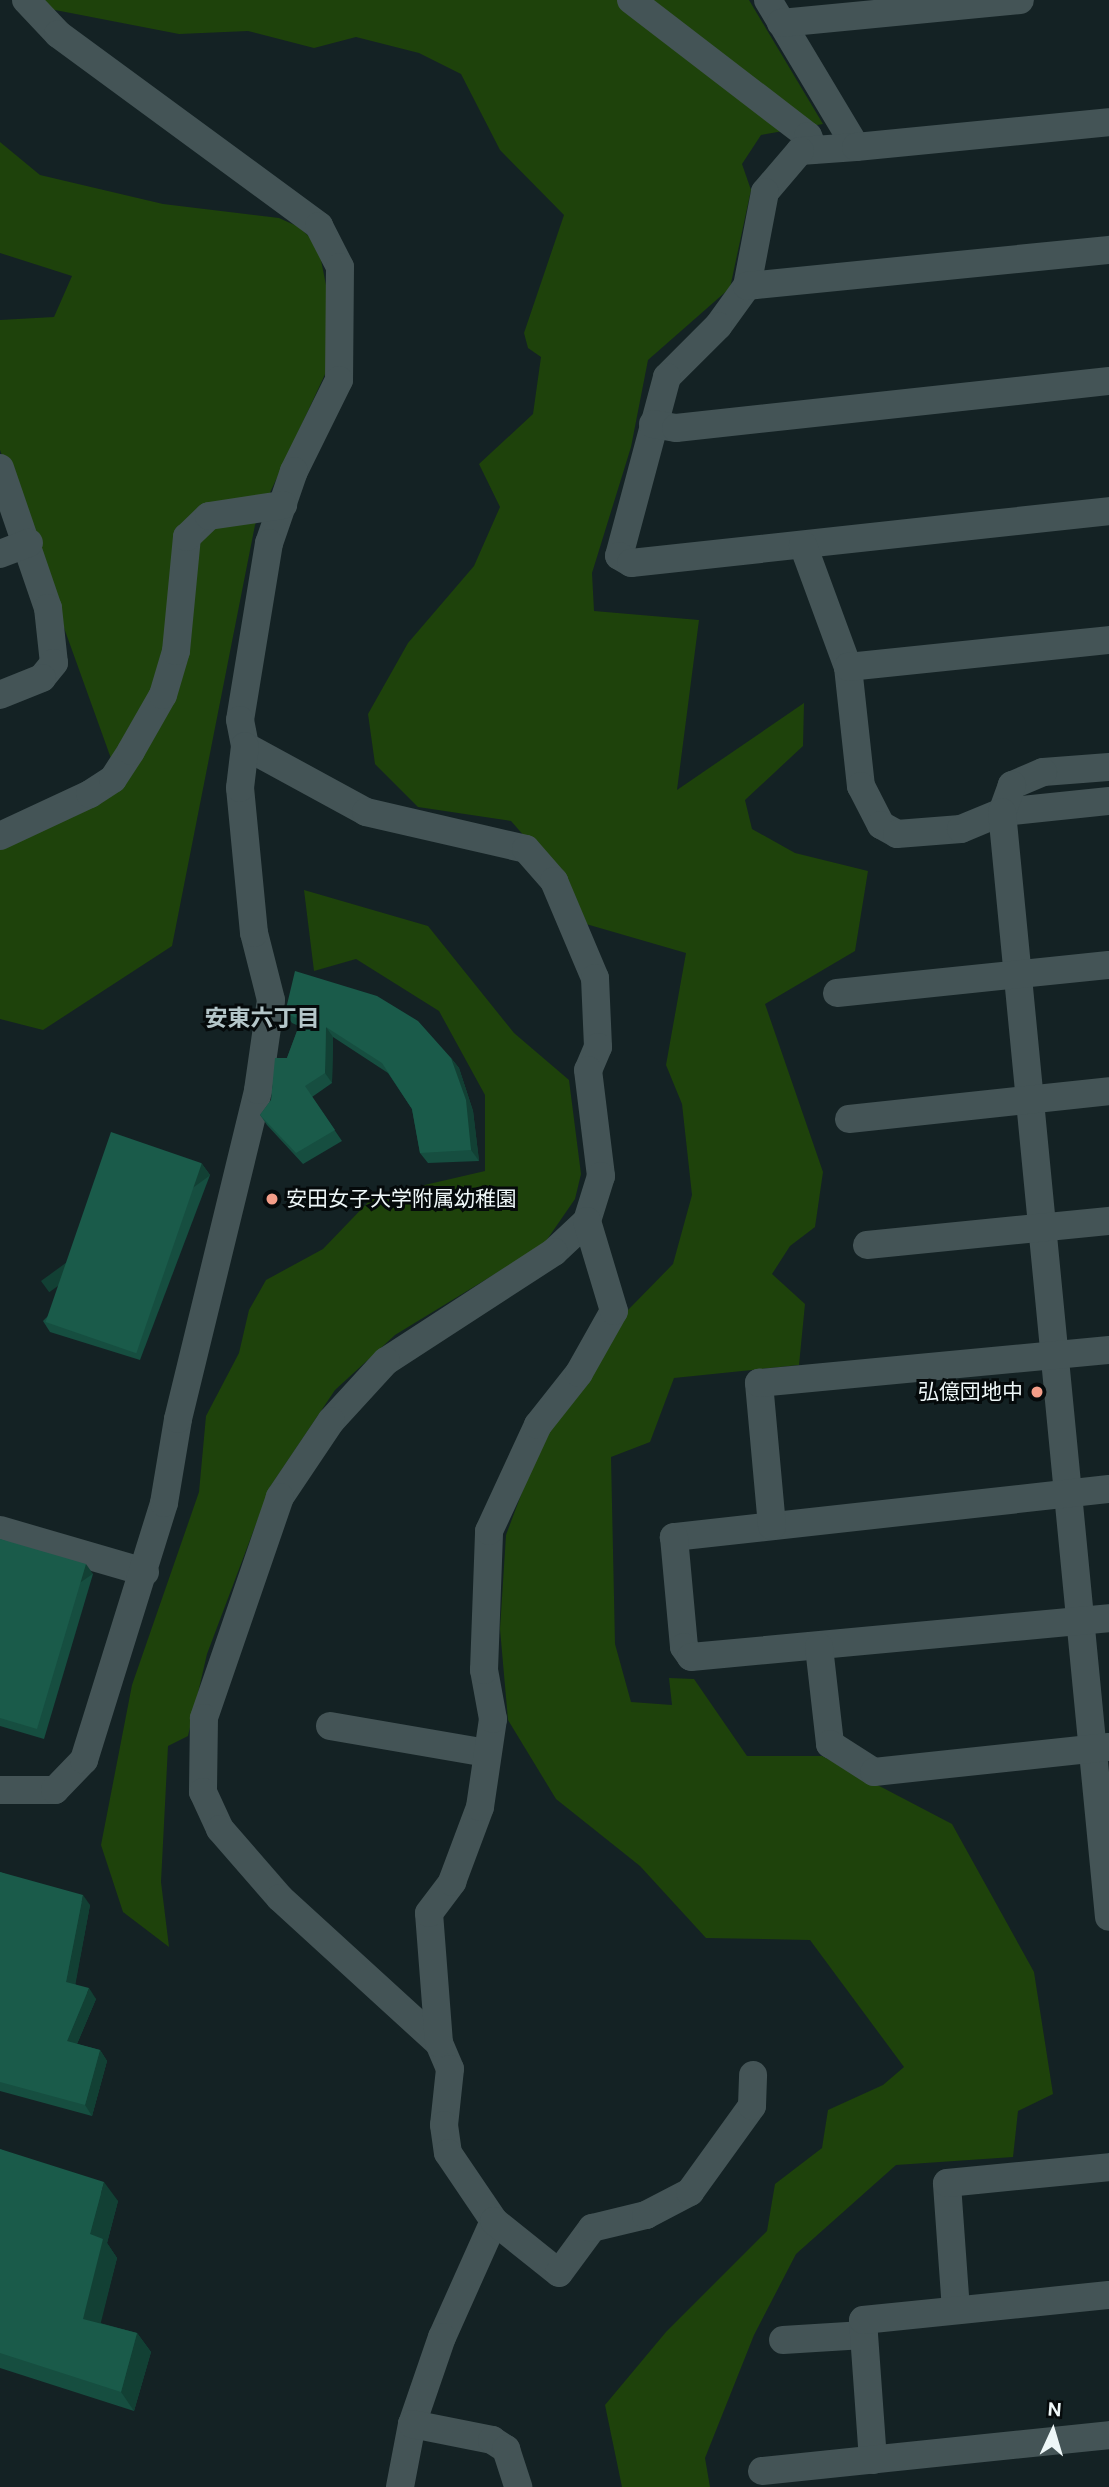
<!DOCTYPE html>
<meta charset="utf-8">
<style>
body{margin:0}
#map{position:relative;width:1109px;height:2487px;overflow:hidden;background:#142224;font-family:"DM Sans","Noto Sans JP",sans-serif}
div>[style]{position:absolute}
.green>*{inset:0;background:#1e420b}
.minor>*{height:28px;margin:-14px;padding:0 14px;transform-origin:14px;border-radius:14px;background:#445456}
.wall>*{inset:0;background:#164e40}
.shaded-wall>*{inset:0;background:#124034;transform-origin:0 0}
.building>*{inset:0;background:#1a5b4a;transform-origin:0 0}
.dots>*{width:19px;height:19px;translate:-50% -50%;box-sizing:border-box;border:4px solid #050a0b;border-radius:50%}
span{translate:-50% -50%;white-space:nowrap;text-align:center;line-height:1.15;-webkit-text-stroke:6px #050a0b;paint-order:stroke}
.poi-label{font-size:21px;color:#eef7f8}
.left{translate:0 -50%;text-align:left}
.right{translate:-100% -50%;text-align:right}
.neighbourhood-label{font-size:23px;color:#b4c6c9;font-weight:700}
.north{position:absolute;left:1018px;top:2396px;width:70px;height:70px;-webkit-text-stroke:5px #050a0b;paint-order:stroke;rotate:4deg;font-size:19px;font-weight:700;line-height:28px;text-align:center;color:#eef7f8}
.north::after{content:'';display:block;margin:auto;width:24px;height:32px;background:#eef7f8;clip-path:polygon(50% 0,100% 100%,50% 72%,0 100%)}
</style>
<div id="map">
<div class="green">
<div style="clip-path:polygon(45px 0,749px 0,823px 124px,761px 135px,742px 164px,751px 190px,730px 288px,648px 360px,631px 447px,592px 573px,594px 611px,699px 620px,677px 790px,804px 703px,803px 746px,745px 800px,752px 829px,795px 853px,868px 871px,855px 951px,765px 1004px,823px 1172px,815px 1227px,790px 1246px,772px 1274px,805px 1304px,799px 1365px,674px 1378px,650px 1442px,611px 1457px,615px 1644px,631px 1702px,672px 1705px,669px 1678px,694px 1679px,747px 1756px,822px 1756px,952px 1824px,1034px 1972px,1053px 2094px,1018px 2111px,1013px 2157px,896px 2165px,796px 2254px,754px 2335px,705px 2458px,710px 2487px,622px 2487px,605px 2405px,666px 2332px,767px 2231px,775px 2184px,822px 2148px,828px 2110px,883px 2085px,904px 2067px,810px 1940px,706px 1938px,640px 1866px,556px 1799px,508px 1720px,500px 1629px,506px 1535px,545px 1431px,628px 1310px,673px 1264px,692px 1195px,682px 1104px,666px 1065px,686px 953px,586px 924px,554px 870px,511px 821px,418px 807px,375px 764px,368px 714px,408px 643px,474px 566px,500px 507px,479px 464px,533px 414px,541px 357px,528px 348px,524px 333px,564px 215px,500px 150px,461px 74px,419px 53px,356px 37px,314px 48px,248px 31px,179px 34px,50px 9px)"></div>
<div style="clip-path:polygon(0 142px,40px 175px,163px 204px,279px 218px,299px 227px,318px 245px,330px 305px,327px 370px,255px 525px,172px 946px,43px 1030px,0 1019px,0 839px,122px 789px,0 450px,0 320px,54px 317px,72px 276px,0 253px)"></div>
<div style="clip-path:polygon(304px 890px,428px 926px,514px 1033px,569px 1080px,581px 1174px,575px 1199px,544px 1244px,395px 1335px,335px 1390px,270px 1487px,207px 1654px,188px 1736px,168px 1746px,161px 1882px,169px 1947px,123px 1912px,101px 1845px,132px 1685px,199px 1492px,206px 1416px,239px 1353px,249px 1310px,266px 1280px,323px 1249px,373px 1197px,485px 1171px,485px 1095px,439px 1011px,356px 959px,314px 971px)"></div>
</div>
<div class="minor">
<div style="left:26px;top:0;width:47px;rotate:46.7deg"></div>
<div style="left:58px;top:34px;width:324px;rotate:36.3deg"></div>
<div style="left:319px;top:226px;width:46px;rotate:62.9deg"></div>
<div style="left:340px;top:267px;width:113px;rotate:90.5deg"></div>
<div style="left:339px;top:380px;width:102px;rotate:116.3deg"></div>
<div style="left:294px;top:471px;width:76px;rotate:109.1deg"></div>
<div style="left:269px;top:543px;width:179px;rotate:99.3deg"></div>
<div style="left:240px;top:720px;width:26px;rotate:79deg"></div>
<div style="left:245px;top:746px;width:138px;rotate:28.6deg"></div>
<div style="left:366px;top:812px;width:164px;rotate:13deg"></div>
<div style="left:526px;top:849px;width:43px;rotate:48.8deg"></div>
<div style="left:554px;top:881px;width:105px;rotate:67.1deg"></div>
<div style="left:595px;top:978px;width:69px;rotate:87.5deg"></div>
<div style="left:598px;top:1047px;width:25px;rotate:113deg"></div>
<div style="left:588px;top:1070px;width:107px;rotate:83deg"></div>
<div style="left:601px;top:1176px;width:47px;rotate:107.3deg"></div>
<div style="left:587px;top:1221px;width:45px;rotate:136.8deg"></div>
<div style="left:554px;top:1252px;width:200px;rotate:147deg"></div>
<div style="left:386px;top:1361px;width:81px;rotate:132.5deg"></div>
<div style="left:331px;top:1421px;width:92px;rotate:123.9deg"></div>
<div style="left:280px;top:1497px;width:234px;rotate:109deg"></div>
<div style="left:204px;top:1718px;width:74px;rotate:90.8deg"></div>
<div style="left:203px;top:1792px;width:41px;rotate:65.3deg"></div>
<div style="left:220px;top:1829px;width:91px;rotate:49deg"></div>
<div style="left:280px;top:1898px;width:215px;rotate:42.4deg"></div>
<div style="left:439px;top:2043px;width:28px;rotate:67deg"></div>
<div style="left:450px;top:2069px;width:56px;rotate:96.1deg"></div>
<div style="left:444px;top:2125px;width:28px;rotate:82deg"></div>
<div style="left:448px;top:2153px;width:82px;rotate:55.9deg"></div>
<div style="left:494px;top:2221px;width:127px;rotate:114.1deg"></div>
<div style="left:442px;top:2337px;width:92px;rotate:109deg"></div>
<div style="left:412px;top:2424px;width:64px;rotate:100.8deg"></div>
<div style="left:631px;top:0;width:223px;rotate:37.5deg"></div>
<div style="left:808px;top:136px;width:15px;rotate:67deg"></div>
<div style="left:768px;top:0;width:171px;rotate:59.1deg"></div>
<div style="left:856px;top:147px;width:56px;rotate:175.9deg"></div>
<div style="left:800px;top:151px;width:54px;rotate:130.5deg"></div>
<div style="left:765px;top:192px;width:96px;rotate:100.8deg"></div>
<div style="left:747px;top:286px;width:49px;rotate:125.9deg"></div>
<div style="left:718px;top:326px;width:72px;rotate:135deg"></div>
<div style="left:667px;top:377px;width:185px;rotate:105deg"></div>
<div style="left:619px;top:556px;width:14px;rotate:30deg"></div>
<div style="left:631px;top:563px;width:481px;rotate:-6.2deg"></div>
<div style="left:781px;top:23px;width:240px;rotate:-5.5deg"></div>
<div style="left:856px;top:147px;width:254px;rotate:-5.6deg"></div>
<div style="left:747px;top:286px;width:364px;rotate:-5.7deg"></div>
<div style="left:653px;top:424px;width:23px;rotate:10deg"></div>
<div style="left:676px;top:428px;width:436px;rotate:-6.2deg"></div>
<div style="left:0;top:468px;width:148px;rotate:71.1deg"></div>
<div style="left:48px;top:608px;width:55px;rotate:83.8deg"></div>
<div style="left:54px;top:663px;width:19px;rotate:129deg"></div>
<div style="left:42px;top:678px;width:45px;rotate:158deg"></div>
<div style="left:803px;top:545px;width:130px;rotate:69.8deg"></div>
<div style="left:848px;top:667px;width:120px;rotate:83.8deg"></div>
<div style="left:861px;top:786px;width:44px;rotate:62.9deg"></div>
<div style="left:881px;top:825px;width:18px;rotate:29deg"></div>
<div style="left:897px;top:834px;width:64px;rotate:-4.5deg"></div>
<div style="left:961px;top:829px;width:44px;rotate:-22.5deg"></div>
<div style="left:1002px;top:812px;width:108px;rotate:-5.9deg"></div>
<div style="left:0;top:554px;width:31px;rotate:-21deg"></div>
<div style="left:848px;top:667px;width:262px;rotate:-5.9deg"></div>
<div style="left:1109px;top:767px;width:66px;rotate:175.7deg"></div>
<div style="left:1043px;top:772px;width:34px;rotate:157deg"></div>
<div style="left:1012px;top:785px;width:29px;rotate:110deg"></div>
<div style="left:1002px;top:812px;width:1110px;rotate:84.47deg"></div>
<div style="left:0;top:836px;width:99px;rotate:-25deg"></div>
<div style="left:90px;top:794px;width:27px;rotate:-33deg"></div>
<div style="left:113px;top:779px;width:33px;rotate:-57deg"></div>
<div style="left:131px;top:751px;width:64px;rotate:-60.3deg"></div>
<div style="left:163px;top:695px;width:46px;rotate:-73.5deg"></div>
<div style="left:176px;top:651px;width:115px;rotate:-84.5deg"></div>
<div style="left:187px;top:537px;width:30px;rotate:-44deg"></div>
<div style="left:209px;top:516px;width:75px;rotate:-8.5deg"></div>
<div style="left:837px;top:993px;width:273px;rotate:-5.9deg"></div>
<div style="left:849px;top:1119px;width:262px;rotate:-6.1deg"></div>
<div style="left:867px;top:1245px;width:243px;rotate:-5.7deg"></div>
<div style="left:1109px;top:1489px;width:438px;rotate:173.7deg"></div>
<div style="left:674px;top:1537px;width:110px;rotate:84.8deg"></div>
<div style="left:684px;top:1647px;width:12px;rotate:55deg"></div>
<div style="left:691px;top:1657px;width:420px;rotate:-5.3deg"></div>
<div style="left:772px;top:1526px;width:144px;rotate:-95.2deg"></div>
<div style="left:759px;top:1383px;width:352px;rotate:-5.4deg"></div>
<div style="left:0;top:1530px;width:151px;rotate:16.2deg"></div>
<div style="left:819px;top:1647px;width:98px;rotate:83.5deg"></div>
<div style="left:830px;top:1744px;width:52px;rotate:32.5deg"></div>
<div style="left:874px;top:1772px;width:236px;rotate:-6.1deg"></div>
<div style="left:330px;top:1726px;width:159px;rotate:9.8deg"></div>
<div style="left:0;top:1790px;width:55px"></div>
<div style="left:55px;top:1790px;width:42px;rotate:-46deg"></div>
<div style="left:84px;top:1760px;width:269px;rotate:-72.7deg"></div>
<div style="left:164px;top:1503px;width:85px;rotate:-80.5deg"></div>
<div style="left:178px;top:1419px;width:339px;rotate:-76.3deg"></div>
<div style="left:258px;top:1090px;width:91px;rotate:-81.8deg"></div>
<div style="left:271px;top:1000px;width:69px;rotate:-104.2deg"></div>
<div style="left:254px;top:933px;width:146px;rotate:-95.5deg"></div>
<div style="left:240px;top:788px;width:42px;rotate:-83.2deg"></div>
<div style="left:439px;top:2043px;width:130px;rotate:-94.4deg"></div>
<div style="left:429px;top:1913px;width:39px;rotate:-53deg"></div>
<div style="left:452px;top:1882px;width:80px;rotate:-69.5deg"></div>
<div style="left:480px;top:1807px;width:89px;rotate:-81.6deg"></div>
<div style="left:493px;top:1719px;width:50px;rotate:-100.4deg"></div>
<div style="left:484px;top:1670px;width:139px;rotate:-87.9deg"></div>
<div style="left:489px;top:1531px;width:117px;rotate:-65.2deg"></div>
<div style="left:538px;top:1425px;width:66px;rotate:-51.7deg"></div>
<div style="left:579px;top:1373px;width:71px;rotate:-60.6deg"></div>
<div style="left:614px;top:1311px;width:94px;rotate:-106.7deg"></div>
<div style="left:494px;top:2221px;width:83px;rotate:38.7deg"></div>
<div style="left:559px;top:2273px;width:56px;rotate:-53.7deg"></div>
<div style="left:592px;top:2228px;width:56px;rotate:-13.5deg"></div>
<div style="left:646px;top:2215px;width:50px;rotate:-27.6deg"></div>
<div style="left:690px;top:2192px;width:106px;rotate:-54.2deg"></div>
<div style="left:752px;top:2106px;width:31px;rotate:-88deg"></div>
<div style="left:956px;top:2310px;width:127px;rotate:-94.1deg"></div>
<div style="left:947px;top:2183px;width:163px;rotate:-5.6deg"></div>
<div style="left:783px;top:2340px;width:81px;rotate:-3.5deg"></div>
<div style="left:412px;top:2424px;width:82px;rotate:11.3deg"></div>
<div style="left:492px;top:2440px;width:17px;rotate:33deg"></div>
<div style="left:506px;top:2449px;width:40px;rotate:72deg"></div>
<div style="left:873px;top:2460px;width:140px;rotate:-94.1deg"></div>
<div style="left:863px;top:2320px;width:247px;rotate:-5.8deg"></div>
<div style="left:762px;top:2471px;width:349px;rotate:-5.9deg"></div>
</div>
<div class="wall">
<div style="clip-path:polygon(285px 1013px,451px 1058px,459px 1068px,473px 1111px,479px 1161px,428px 1163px,420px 1153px,412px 1109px,388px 1073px,333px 1037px,332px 1083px,312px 1097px,342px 1141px,303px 1164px,267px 1125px,260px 1115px,271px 1100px,299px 1026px,292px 1023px)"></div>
<div style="clip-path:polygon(202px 1164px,210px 1175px,140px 1360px,50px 1332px,43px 1321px)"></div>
<div style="clip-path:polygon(0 1539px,93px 1574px,44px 1739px,0 1726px)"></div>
<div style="clip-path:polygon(0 1872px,90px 1905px,75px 1984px,96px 1999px,77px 2044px,100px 2050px,107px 2061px,92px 2116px,0 2091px)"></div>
<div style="clip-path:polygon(0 2149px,118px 2201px,107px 2243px,117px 2258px,100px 2323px,137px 2333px,151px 2352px,134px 2411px,0 2368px)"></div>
</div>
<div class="shaded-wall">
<div style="clip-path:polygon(326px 1027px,333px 1037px,332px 1083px,325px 1073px)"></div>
<div style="clip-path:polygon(451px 1058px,459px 1068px,473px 1111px,479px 1161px,471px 1150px)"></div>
<div style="left:202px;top:1164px;width:14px;height:199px;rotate:54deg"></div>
<div style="left:86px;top:1564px;width:12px;height:172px;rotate:55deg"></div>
<div style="clip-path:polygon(83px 1895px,90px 1905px,74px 1992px,66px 1982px)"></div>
<div style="clip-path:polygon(89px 1988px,96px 1999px,74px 2051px,67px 2041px)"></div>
<div style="clip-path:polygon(100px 2050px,107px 2061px,92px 2116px,85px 2105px)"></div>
<div style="clip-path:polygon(104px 2182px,118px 2201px,107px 2243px,117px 2258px,97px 2338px,83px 2319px,90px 2234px)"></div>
<div style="clip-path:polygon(137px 2333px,151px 2352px,134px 2411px,121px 2392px)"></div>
</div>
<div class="building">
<div style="clip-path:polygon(295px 971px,377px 996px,418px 1021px,451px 1058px,466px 1100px,471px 1150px,420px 1153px,412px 1109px,382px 1063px,326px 1027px,325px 1073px,305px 1086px,335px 1130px,296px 1153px,260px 1115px,271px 1100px,275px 1058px,287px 1058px,301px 1020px,285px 1013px)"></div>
<div style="left:111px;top:1132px;width:96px;height:201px;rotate:19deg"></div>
<div style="clip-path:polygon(0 1539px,86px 1564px,37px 1729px,0 1718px)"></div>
<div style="clip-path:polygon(0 1872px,83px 1895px,66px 1982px,89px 1988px,67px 2041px,100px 2050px,85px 2105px,0 2082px)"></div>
<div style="clip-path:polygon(0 2149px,104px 2182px,90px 2234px,103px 2239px,83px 2319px,137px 2333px,121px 2392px,0 2353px)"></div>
</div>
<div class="dots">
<div style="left:272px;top:1199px;background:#f49e89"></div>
<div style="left:1037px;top:1392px;background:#f49e89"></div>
</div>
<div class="poi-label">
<span class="left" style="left:286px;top:1199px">安田女子大学附属幼稚園</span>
<span class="right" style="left:1023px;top:1392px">弘億団地中</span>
</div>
<div class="neighbourhood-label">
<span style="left:262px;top:1018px">安東六丁目</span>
</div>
<div class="north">N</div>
</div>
